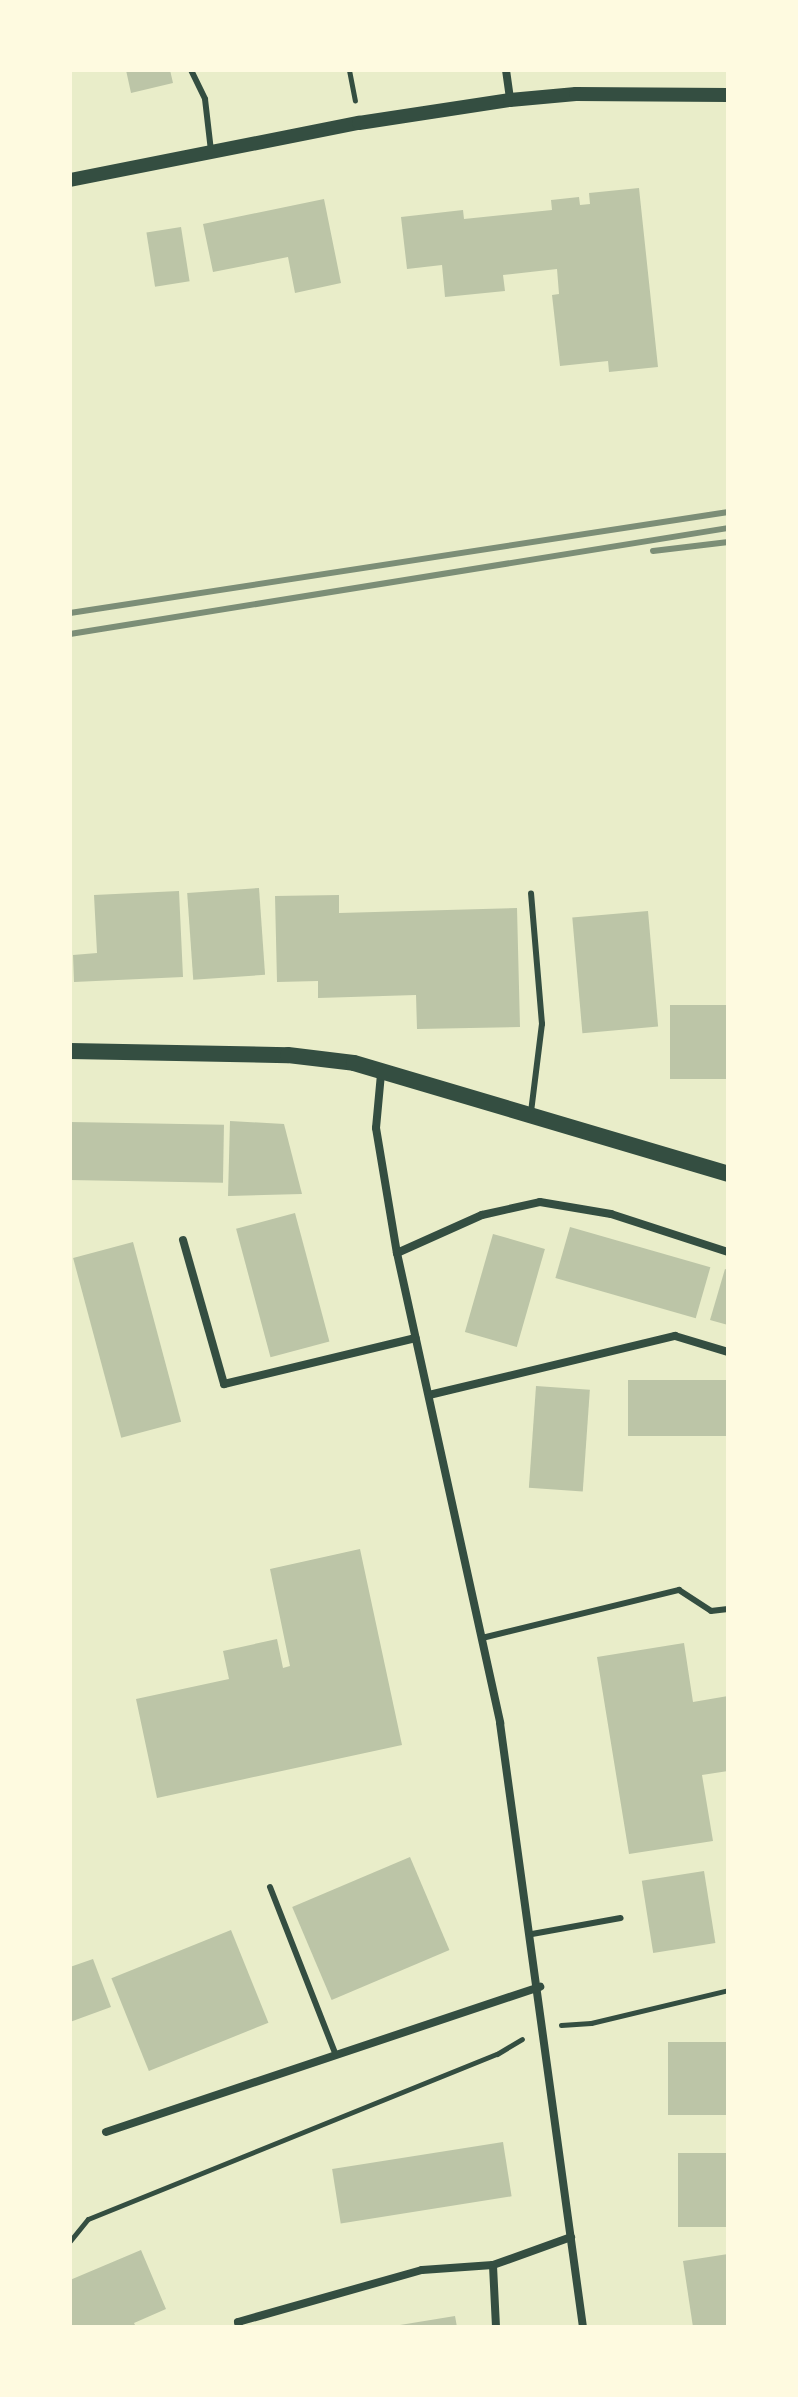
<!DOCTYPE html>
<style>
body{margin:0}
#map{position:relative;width:798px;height:2397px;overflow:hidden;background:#e9edc9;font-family:"Sofia Sans Condensed",sans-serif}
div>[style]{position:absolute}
.building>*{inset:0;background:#bcc5a7;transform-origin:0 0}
.path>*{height:5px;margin:-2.5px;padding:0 2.5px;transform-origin:2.5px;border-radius:2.5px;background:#344e41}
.service>*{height:6px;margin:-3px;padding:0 3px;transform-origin:3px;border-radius:3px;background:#344e41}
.minor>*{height:8px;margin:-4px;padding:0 4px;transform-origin:4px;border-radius:4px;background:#344e41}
.tertiary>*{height:14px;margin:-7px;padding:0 7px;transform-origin:7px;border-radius:7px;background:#344e41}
.secondary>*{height:16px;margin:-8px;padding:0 8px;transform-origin:8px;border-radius:8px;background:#344e41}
.rail>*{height:6px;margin:-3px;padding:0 3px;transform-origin:3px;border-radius:3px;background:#7c8e77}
span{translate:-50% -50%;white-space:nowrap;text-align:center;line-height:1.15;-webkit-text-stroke:6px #fefae0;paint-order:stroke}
.frame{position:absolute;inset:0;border:72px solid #fefae0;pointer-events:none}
</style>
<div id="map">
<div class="building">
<div style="clip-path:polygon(126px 70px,170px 70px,173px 83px,131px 93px)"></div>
<div style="clip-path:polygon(639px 188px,658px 367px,609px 372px,608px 361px,560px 366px,552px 295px,559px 294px,557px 269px,503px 275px,505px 291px,445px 297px,442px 265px,407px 269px,401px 217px,463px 210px,464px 219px,552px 210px,551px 200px,579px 197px,580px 205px,590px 204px,589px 193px)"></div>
<div style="clip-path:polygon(324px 199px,341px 283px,295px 293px,288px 257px,213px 272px,203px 224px)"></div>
<div style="left:181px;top:227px;width:55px;height:35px;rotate:81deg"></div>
<div style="left:259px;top:888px;width:87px;height:72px;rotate:86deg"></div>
<div style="clip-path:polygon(179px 891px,183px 977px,74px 982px,73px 955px,97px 953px,94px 895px)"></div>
<div style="clip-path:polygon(339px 895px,339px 913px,517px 908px,520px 1027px,417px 1029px,416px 995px,318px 998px,318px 981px,277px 982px,275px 896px)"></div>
<div style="left:648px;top:911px;width:116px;height:76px;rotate:85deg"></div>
<div style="left:728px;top:1005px;width:74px;height:58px;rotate:90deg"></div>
<div style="clip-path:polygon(230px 1121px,284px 1124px,302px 1194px,228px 1196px)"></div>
<div style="left:70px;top:1122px;width:154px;height:58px;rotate:1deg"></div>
<div style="left:295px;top:1213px;width:133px;height:61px;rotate:75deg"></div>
<div style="left:570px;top:1227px;width:146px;height:53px;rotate:16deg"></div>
<div style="left:493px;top:1234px;width:54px;height:102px;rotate:16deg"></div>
<div style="left:133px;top:1242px;width:186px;height:62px;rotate:75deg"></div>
<div style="clip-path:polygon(725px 1269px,728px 1270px,728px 1325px,710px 1320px)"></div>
<div style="left:728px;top:1380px;width:56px;height:100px;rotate:90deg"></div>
<div style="left:536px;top:1386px;width:54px;height:102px;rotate:4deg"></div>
<div style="clip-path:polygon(360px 1549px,402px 1745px,157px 1798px,136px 1699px,229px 1679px,223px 1651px,277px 1639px,283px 1668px,290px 1666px,270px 1569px)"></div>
<div style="clip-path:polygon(684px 1643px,693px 1702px,728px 1696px,728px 1771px,702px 1775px,713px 1841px,629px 1854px,597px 1657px)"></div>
<div style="left:410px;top:1857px;width:101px;height:128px;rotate:67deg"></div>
<div style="left:704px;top:1871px;width:73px;height:63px;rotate:81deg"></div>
<div style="left:231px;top:1930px;width:100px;height:129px;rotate:68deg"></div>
<div style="clip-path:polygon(93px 1959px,111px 2007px,70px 2022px,70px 1967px)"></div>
<div style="left:728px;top:2042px;width:73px;height:60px;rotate:90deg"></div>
<div style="left:503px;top:2142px;width:55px;height:173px;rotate:81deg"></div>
<div style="left:728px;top:2153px;width:74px;height:50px;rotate:90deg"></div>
<div style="clip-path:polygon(141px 2250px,166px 2309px,134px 2323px,136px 2327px,70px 2327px,70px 2280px)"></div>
<div style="clip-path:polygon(728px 2254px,728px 2327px,693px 2327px,683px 2261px)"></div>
<div style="clip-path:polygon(455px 2316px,457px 2327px,400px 2327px,400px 2325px)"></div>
</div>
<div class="path">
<div style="left:349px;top:70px;width:31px;rotate:79deg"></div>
<div style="left:561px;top:2025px;width:30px;rotate:-4deg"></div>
<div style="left:591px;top:2023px;width:141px;rotate:-13.5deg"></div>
<div style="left:70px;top:2241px;width:28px;rotate:-51deg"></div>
<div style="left:88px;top:2219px;width:441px;rotate:-22deg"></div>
<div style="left:497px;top:2054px;width:29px;rotate:-31deg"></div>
</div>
<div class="service">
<div style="left:191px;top:70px;width:32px;rotate:64deg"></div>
<div style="left:205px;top:99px;width:52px;rotate:83.4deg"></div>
<div style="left:531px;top:1112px;width:89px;rotate:-82.9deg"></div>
<div style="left:542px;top:1024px;width:131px;rotate:-94.8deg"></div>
<div style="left:482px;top:1638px;width:203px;rotate:-13.7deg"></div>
<div style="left:679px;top:1590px;width:38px;rotate:33deg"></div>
<div style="left:711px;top:1611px;width:17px;rotate:-7deg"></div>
<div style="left:270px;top:1887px;width:180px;rotate:68.6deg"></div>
<div style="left:532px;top:1934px;width:90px;rotate:-10.2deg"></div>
</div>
<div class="minor">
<div style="left:506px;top:70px;width:30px;rotate:82deg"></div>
<div style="left:381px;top:1074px;width:54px;rotate:95.3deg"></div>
<div style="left:376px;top:1128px;width:127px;rotate:80.5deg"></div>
<div style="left:397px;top:1253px;width:481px;rotate:77.6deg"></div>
<div style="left:500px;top:1723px;width:610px;rotate:82.18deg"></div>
<div style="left:183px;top:1240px;width:150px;rotate:74.1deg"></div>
<div style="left:224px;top:1384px;width:197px;rotate:-13.5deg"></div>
<div style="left:397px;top:1253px;width:93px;rotate:-24.1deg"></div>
<div style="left:482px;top:1215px;width:59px;rotate:-12.6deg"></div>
<div style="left:540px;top:1202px;width:72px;rotate:9.6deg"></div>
<div style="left:611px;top:1214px;width:123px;rotate:18deg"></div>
<div style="left:429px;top:1395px;width:253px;rotate:-13.5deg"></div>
<div style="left:675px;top:1336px;width:55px;rotate:16.8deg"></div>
<div style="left:106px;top:2132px;width:458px;rotate:-18.5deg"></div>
<div style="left:239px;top:2327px;width:5px;rotate:-101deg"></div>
<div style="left:238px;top:2322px;width:191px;rotate:-15.8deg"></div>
<div style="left:422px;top:2270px;width:71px;rotate:-4deg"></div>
<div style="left:496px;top:2327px;width:62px;rotate:-92.8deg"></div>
<div style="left:493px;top:2265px;width:83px;rotate:-19.7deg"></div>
</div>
<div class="tertiary">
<div style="left:70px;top:180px;width:295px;rotate:-11.2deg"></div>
<div style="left:359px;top:123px;width:153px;rotate:-8.7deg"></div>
<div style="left:510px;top:100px;width:66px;rotate:-5.2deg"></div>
<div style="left:576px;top:94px;width:152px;rotate:0.4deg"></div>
</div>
<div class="secondary">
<div style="left:70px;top:1051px;width:218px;rotate:1.1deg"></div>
<div style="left:288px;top:1055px;width:66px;rotate:6.9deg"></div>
<div style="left:354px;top:1063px;width:390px;rotate:16.5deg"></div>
</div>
<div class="rail">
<div style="left:653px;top:551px;width:76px;rotate:-6.8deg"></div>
<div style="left:70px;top:613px;width:666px;rotate:-8.73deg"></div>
<div style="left:70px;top:634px;width:666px;rotate:-9.15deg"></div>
</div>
<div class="frame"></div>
</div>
